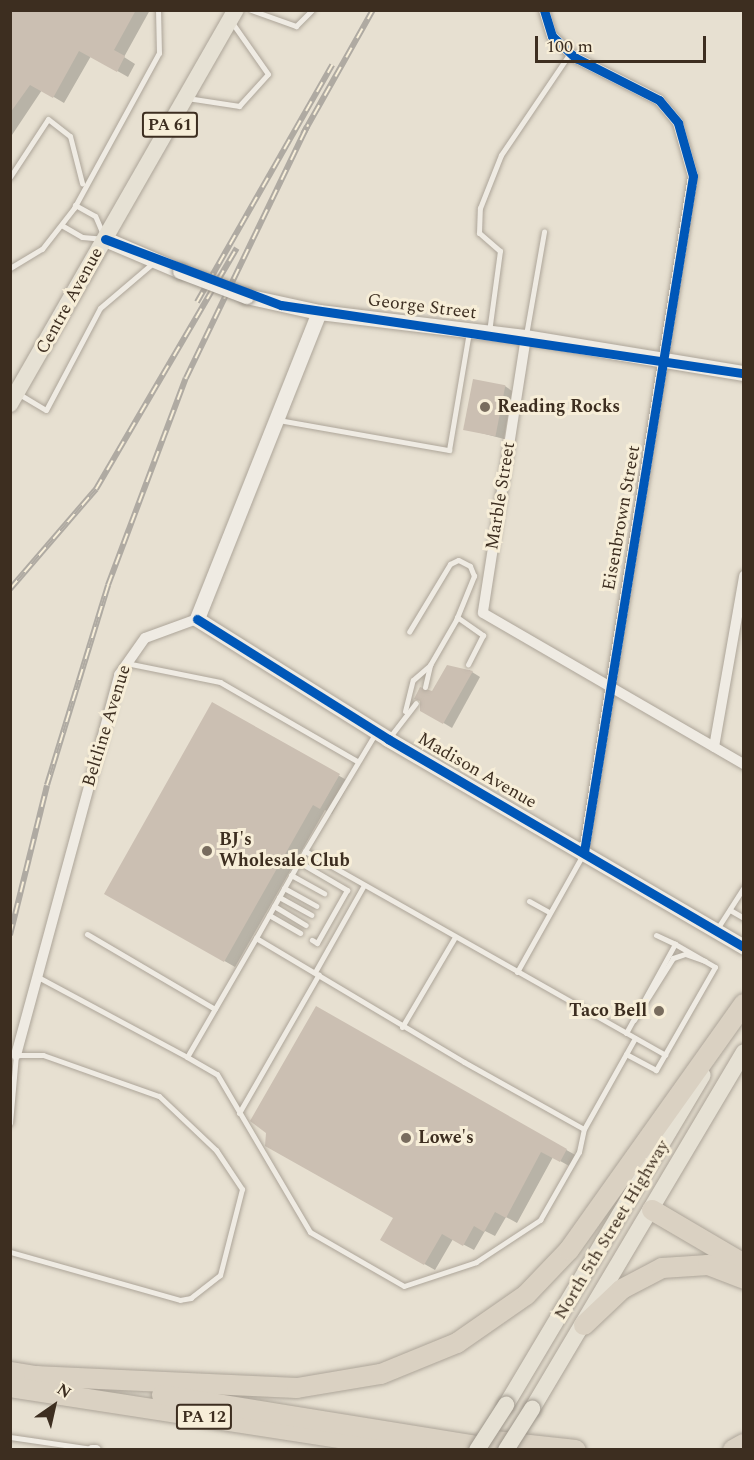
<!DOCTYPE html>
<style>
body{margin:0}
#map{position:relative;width:754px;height:1460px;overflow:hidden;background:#e7e0d1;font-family:Spectral,serif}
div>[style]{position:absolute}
.shadow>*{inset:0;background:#0003}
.building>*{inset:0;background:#cbbfb2;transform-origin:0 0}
.roads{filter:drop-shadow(0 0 2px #ada599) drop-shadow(0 0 2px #ada599)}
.lane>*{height:5px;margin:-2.5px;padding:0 2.5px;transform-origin:2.5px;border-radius:2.5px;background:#efebe3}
.street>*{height:10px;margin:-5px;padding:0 5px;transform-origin:5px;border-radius:5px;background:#efebe3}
.secondary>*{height:15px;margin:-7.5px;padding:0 7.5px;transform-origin:7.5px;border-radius:7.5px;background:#efebe3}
.primary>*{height:16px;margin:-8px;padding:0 8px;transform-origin:8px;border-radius:8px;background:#e6e1d4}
.highway>*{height:20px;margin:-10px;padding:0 10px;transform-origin:10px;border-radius:10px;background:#dad1c2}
.rail>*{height:6px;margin-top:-3px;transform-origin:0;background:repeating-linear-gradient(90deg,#f7eed8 0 11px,#afaaa2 0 22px);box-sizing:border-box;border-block:2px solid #afaaa2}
.bridges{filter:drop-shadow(0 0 2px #9c958a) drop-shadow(0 0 2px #9c958a)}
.secondary-bridge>*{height:15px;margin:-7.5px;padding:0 7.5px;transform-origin:7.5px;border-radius:7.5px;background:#efebe3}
.primary-bridge>*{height:16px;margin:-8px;padding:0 8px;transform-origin:8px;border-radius:8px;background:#e6e1d4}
.cycleway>*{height:9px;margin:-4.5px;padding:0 4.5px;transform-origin:4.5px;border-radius:4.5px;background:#0057b8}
.dots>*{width:16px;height:16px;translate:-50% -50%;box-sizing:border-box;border:3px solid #f7eed8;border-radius:50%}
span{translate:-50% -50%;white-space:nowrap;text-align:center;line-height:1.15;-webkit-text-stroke:6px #f7eed8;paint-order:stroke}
.shield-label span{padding:2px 4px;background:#f7eed8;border:2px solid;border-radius:4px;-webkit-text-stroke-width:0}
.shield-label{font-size:16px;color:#3d2e20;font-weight:700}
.street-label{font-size:18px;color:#3d2e20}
.poi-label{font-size:18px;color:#3d2e20;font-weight:700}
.left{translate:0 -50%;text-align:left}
.right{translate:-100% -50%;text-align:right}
.frame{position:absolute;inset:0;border:12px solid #3d2e20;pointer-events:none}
.north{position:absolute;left:24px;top:1376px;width:60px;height:60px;-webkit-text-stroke:4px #f7eed8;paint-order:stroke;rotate:34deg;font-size:16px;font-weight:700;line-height:24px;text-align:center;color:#3d2e20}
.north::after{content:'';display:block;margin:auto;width:21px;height:27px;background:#3d2e20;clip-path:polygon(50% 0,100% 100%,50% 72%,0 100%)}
.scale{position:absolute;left:535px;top:36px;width:171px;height:27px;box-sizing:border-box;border:3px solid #3d2e20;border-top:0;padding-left:8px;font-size:18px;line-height:21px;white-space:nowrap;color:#3d2e20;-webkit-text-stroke:4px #f7eed8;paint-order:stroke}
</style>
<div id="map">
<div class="shadow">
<div style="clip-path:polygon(10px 10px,150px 10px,124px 57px,135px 64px,128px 77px,91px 56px,64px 103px,42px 90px,10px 138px)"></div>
<div style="clip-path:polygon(505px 386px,512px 391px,504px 439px,466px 429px)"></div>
<div style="clip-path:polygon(469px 670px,480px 677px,452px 728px,422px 710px,433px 693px)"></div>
<div style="clip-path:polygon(213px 704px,350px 782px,332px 814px,325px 810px,235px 967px,106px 893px)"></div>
<div style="clip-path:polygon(316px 1008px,577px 1156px,571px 1167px,553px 1157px,517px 1223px,506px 1217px,495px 1236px,485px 1231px,474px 1250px,453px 1239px,435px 1270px,382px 1240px,395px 1218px)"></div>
</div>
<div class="building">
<div style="clip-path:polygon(10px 10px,136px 10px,114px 50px,125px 56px,117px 72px,79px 51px,53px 98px,30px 85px,10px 113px)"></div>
<div style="left:473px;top:379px;width:33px;height:52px;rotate:11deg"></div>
<div style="clip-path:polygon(447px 665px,473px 671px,443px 724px,420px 711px,420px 701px,414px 699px,420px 687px,432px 691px)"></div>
<div style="clip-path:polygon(212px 702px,340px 774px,320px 809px,313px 805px,224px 962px,104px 894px)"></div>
<div style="clip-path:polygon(316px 1006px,567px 1149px,560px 1162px,541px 1152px,506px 1218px,495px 1212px,484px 1232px,474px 1226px,463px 1246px,442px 1234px,424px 1265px,380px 1240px,393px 1218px,265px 1146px,266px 1133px,250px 1121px)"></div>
</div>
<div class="roads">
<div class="lane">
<div style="left:251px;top:10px;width:48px;rotate:19.6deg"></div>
<div style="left:296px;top:26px;width:23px;rotate:-45deg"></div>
<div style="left:187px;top:98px;width:53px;rotate:8.7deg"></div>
<div style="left:239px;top:106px;width:43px;rotate:-47.8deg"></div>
<div style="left:268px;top:74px;width:61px;rotate:-125deg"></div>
<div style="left:10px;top:177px;width:69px;rotate:-56.8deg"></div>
<div style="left:48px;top:119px;width:28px;rotate:38deg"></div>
<div style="left:70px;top:136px;width:49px;rotate:75.7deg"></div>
<div style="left:63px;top:226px;width:22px;rotate:30deg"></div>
<div style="left:82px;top:237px;width:23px;rotate:5deg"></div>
<div style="left:105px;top:239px;width:25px;rotate:-113deg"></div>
<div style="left:95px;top:216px;width:23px;rotate:-151deg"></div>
<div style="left:10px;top:268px;width:37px;rotate:-31deg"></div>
<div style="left:42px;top:249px;width:52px;rotate:-52deg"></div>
<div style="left:74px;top:208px;width:177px;rotate:-61.3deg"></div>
<div style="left:159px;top:53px;width:43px;rotate:-91.3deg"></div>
<div style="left:489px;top:332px;width:82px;rotate:-82.3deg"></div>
<div style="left:500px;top:251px;width:28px;rotate:-139deg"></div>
<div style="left:479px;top:233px;width:25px;rotate:-88deg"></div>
<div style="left:480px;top:208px;width:57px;rotate:-68.4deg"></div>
<div style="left:501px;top:155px;width:123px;rotate:-55.9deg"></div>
<div style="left:526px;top:335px;width:105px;rotate:-80.1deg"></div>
<div style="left:19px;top:394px;width:31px;rotate:31deg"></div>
<div style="left:46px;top:410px;width:115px;rotate:-62.1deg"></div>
<div style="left:100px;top:308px;width:71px;rotate:-40.4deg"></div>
<div style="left:278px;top:420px;width:174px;rotate:10deg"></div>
<div style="left:449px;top:450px;width:120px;rotate:-80.4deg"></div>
<div style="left:457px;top:617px;width:32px;rotate:35deg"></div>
<div style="left:483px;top:635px;width:33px;rotate:117deg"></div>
<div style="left:126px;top:663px;width:96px;rotate:11.4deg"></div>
<div style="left:220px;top:682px;width:158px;rotate:30deg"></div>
<div style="left:425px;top:687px;width:23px;rotate:-77deg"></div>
<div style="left:405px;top:711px;width:32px;rotate:-76deg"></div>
<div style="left:413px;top:680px;width:23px;rotate:-41deg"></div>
<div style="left:430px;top:665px;width:52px;rotate:-60deg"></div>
<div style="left:456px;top:620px;width:48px;rotate:-67.8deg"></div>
<div style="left:474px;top:576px;width:11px;rotate:-112deg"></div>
<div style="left:470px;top:566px;width:13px;rotate:-153deg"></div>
<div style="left:458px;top:560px;width:9px;rotate:153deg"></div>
<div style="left:450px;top:564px;width:79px;rotate:121.1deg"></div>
<div style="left:375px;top:734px;width:136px;rotate:120.9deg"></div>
<div style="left:305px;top:851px;width:414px;rotate:29.5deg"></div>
<div style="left:389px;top:738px;width:44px;rotate:-52.4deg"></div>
<div style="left:305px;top:851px;width:100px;rotate:119.4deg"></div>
<div style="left:256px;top:938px;width:242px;rotate:30.8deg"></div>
<div style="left:464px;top:1062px;width:137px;rotate:29.2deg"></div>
<div style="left:584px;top:1129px;width:104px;rotate:-60.7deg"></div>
<div style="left:299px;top:862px;width:56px;rotate:30.3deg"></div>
<div style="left:347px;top:890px;width:61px;rotate:119.5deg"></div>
<div style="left:317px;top:943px;width:6px;rotate:-149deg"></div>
<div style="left:291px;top:875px;width:38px;rotate:29deg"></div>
<div style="left:284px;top:888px;width:37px;rotate:29deg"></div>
<div style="left:279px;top:897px;width:37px;rotate:29deg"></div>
<div style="left:529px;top:901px;width:23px;rotate:29deg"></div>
<div style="left:274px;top:906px;width:37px;rotate:31deg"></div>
<div style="left:730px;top:910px;width:16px;rotate:30deg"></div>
<div style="left:269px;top:915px;width:36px;rotate:30deg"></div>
<div style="left:717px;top:929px;width:50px;rotate:-57.3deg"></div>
<div style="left:87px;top:934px;width:148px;rotate:30.4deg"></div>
<div style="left:656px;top:935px;width:21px;rotate:25deg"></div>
<div style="left:315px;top:972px;width:100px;rotate:-60.6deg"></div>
<div style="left:517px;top:972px;width:133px;rotate:-60.7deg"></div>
<div style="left:38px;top:977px;width:169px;rotate:28.2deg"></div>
<div style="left:187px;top:1057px;width:138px;rotate:-59.9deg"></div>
<div style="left:634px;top:1020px;width:73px;rotate:-57.8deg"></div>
<div style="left:673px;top:958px;width:13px;rotate:-18deg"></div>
<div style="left:685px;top:954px;width:21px;rotate:19deg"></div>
<div style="left:402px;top:1027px;width:104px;rotate:-59.5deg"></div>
<div style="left:626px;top:1033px;width:102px;rotate:-61.2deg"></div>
<div style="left:675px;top:944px;width:46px;rotate:29.9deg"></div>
<div style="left:715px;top:967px;width:119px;rotate:119.8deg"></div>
<div style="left:656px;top:1070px;width:34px;rotate:-152deg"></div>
<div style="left:187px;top:1057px;width:34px;rotate:30deg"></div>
<div style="left:217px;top:1074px;width:183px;rotate:59.5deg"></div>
<div style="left:310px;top:1232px;width:108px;rotate:29.9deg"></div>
<div style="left:404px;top:1286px;width:76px;rotate:-18.4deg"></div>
<div style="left:476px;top:1262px;width:77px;rotate:-33.3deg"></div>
<div style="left:540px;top:1220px;width:78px;rotate:-60.2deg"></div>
<div style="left:579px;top:1152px;width:24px;rotate:-78deg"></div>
<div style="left:239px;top:1113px;width:160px;rotate:-60.1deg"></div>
<div style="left:10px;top:1123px;width:68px;rotate:-85deg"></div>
<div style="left:16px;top:1055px;width:27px"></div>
<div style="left:43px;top:1055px;width:123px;rotate:19.5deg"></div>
<div style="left:159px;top:1096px;width:79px;rotate:43.5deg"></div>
<div style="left:216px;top:1150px;width:47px;rotate:56.3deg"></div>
<div style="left:242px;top:1189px;width:89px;rotate:104.3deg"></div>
<div style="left:220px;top:1275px;width:37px;rotate:142deg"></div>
<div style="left:191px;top:1298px;width:11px;rotate:170deg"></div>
<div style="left:180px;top:1300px;width:177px;rotate:-164.2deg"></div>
<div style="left:10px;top:1437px;width:83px;rotate:8.3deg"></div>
</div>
<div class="street">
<div style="left:544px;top:10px;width:27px;rotate:73deg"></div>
<div style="left:552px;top:36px;width:33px;rotate:43deg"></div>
<div style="left:576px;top:58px;width:93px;rotate:26.8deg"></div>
<div style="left:659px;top:100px;width:30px;rotate:50deg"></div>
<div style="left:678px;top:123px;width:55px;rotate:74.2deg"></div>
<div style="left:693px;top:176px;width:685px;rotate:99.16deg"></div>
<div style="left:526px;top:337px;width:279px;rotate:98.9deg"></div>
<div style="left:483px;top:613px;width:302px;rotate:30.1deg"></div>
<div style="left:714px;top:747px;width:174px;rotate:-80deg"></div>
<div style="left:16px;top:1055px;width:394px;rotate:-74.8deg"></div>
<div style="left:119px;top:675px;width:45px;rotate:-54.9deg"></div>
<div style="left:145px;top:638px;width:55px;rotate:-20.1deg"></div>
<div style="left:92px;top:1450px;width:4px"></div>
</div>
<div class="secondary">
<div style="left:105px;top:239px;width:82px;rotate:23.1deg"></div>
<div style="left:246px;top:296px;width:75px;rotate:12.4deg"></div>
<div style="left:319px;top:312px;width:209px;rotate:6.9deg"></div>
<div style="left:526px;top:337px;width:221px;rotate:9.4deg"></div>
<div style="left:319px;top:312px;width:330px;rotate:111.7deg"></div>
<div style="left:197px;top:619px;width:226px;rotate:32.1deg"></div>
<div style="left:388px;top:739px;width:412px;rotate:30.3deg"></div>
</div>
<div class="primary">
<div style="left:10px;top:404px;width:454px;rotate:-60.2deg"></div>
<div style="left:506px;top:1405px;width:384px;rotate:-59.2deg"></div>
<div style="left:532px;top:1409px;width:415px;rotate:-59.3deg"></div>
</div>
<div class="highway">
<div style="left:652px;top:1210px;width:107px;rotate:30.4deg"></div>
<div style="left:584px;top:1325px;width:52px;rotate:-43.5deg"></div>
<div style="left:622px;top:1289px;width:45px;rotate:-27.7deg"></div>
<div style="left:662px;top:1268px;width:46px;rotate:-3.7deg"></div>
<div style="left:708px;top:1265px;width:39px;rotate:21deg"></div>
<div style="left:10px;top:1372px;width:37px;rotate:9deg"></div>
<div style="left:34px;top:1376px;width:263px;rotate:2.6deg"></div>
<div style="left:297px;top:1388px;width:85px;rotate:-9.5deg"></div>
<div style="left:381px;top:1374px;width:82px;rotate:-22.2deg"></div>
<div style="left:457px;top:1343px;width:84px;rotate:-34.8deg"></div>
<div style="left:526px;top:1295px;width:62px;rotate:-46.3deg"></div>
<div style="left:569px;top:1250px;width:302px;rotate:-54.6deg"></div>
<div style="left:10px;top:1387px;width:412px;rotate:8.8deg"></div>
<div style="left:162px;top:1395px;width:345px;rotate:9.2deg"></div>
<div style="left:495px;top:1441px;width:81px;rotate:6.4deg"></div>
<div style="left:733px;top:1450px;width:13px;rotate:-29deg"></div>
</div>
</div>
<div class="rail">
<div style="left:303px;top:134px;width:142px;rotate:-60.6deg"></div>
<div style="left:197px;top:302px;width:273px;rotate:-60.3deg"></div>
<div style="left:10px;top:589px;width:132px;rotate:-49.3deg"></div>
<div style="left:96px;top:489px;width:279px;rotate:-59.7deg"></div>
<div style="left:10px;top:935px;width:154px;rotate:-76.1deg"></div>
<div style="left:47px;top:785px;width:209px;rotate:-73deg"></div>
<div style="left:108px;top:585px;width:221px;rotate:-69.4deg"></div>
<div style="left:186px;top:378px;width:279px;rotate:-64.3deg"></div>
</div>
<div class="bridges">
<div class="secondary-bridge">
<div style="left:180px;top:271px;width:71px;rotate:20.7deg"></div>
</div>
<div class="primary-bridge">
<div style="left:477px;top:1450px;width:54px;rotate:-57.2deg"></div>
<div style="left:506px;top:1450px;width:49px;rotate:-57.6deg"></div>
</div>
</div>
<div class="cycleway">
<div style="left:544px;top:10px;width:27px;rotate:73deg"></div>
<div style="left:552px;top:36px;width:33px;rotate:43deg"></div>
<div style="left:576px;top:58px;width:93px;rotate:26.8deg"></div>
<div style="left:659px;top:100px;width:30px;rotate:50deg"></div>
<div style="left:678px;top:123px;width:55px;rotate:74.2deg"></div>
<div style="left:693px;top:176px;width:685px;rotate:99.16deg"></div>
<div style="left:105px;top:239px;width:188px;rotate:20.6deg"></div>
<div style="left:281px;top:305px;width:468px;rotate:8.4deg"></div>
<div style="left:197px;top:619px;width:226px;rotate:32.1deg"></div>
<div style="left:388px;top:739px;width:412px;rotate:30.3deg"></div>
</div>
<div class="dots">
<div style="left:485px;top:407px;background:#786c5e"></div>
<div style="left:207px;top:851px;background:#786c5e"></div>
<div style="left:659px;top:1011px;background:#786c5e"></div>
<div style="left:406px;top:1138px;background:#786c5e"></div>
</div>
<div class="shield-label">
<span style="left:170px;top:125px">PA 61</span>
<span style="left:204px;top:1417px">PA 12</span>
</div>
<div class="street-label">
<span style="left:70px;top:301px;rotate:-61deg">Centre Avenue</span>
<span style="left:422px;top:307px;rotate:7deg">George Street</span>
<span style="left:501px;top:496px;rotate:-81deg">Marble Street</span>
<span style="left:622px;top:518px;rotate:-80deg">Eisenbrown Street</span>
<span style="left:107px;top:726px;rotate:-73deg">Beltline Avenue</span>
<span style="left:477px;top:771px;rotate:30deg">Madison Avenue</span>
<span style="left:612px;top:1230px;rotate:-59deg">North 5th Street Highway</span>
</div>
<div class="poi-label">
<span class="left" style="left:497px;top:407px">Reading Rocks</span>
<span class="left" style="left:219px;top:851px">BJ's<br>Wholesale Club</span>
<span class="right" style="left:647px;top:1011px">Taco Bell</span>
<span class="left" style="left:418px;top:1138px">Lowe's</span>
</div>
<div class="frame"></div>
<div class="north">N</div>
<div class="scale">100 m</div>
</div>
